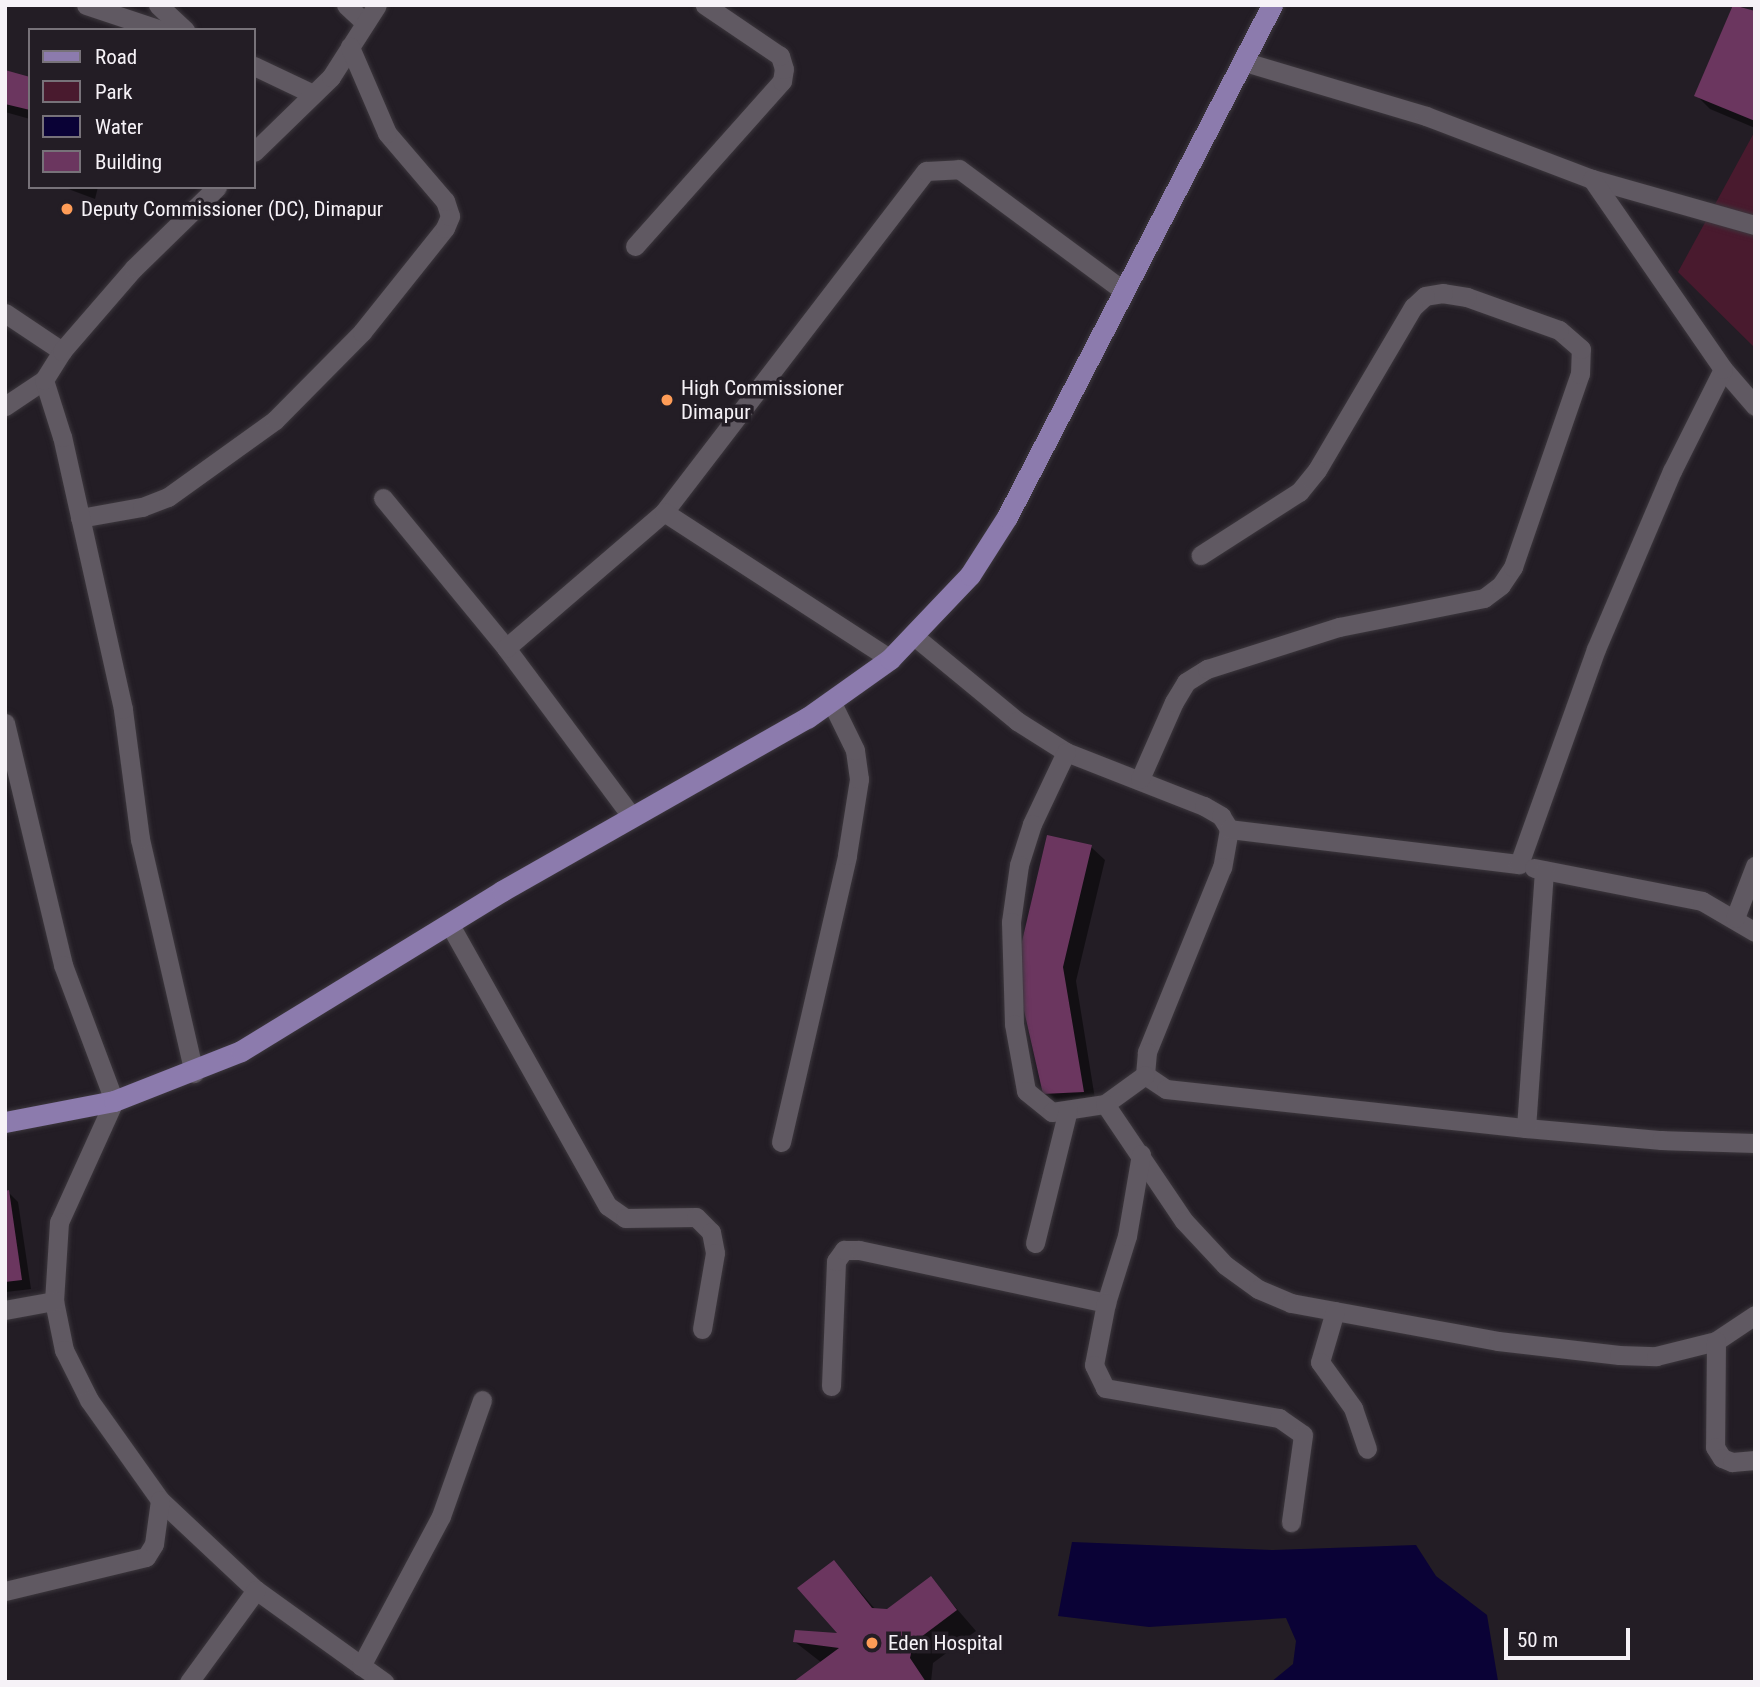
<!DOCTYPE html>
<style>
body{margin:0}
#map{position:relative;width:1760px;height:1687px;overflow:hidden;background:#231d25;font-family:"Roboto Condensed",sans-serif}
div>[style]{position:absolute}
.green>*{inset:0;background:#491a2e}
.water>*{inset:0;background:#0a0236}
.shadow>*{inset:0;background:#0007}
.building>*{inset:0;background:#6b365f}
.roads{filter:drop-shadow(0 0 2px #3c373d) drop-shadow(0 0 2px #3c373d)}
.minor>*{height:19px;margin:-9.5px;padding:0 9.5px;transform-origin:9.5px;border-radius:9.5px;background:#605962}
.major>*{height:21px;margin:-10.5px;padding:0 10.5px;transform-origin:10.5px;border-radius:10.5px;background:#8c7bad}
.dots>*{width:19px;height:19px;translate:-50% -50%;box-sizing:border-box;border:4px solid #231d25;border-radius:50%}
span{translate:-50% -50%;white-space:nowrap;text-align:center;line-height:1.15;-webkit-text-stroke:7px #231d25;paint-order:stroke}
.poi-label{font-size:21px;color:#f6f2f7}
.left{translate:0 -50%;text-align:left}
.frame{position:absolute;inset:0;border:7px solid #f6f2f7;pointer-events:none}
.legend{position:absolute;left:28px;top:28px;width:228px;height:161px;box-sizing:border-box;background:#231d25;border:2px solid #777279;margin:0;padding:9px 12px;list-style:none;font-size:21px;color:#f6f2f7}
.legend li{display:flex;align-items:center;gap:14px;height:35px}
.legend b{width:35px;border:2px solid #777279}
.scale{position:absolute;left:1504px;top:1628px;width:126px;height:32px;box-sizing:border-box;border:4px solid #f6f2f7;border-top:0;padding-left:9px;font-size:21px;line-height:24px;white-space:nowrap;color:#f6f2f7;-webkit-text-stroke:5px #231d25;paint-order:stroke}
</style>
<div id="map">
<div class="green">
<div style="clip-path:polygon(1755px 131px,1755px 348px,1678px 272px)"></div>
</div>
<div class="water">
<div style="clip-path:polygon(1072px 1542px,1273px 1550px,1416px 1545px,1436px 1576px,1487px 1615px,1498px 1681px,1271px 1682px,1293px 1664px,1296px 1641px,1286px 1618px,1149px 1627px,1058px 1616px)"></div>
</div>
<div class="shadow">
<div style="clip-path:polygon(1735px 5px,1755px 12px,1755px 128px,1710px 109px,1697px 96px)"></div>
<div style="clip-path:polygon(5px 71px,30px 79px,30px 119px,5px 112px)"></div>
<div style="clip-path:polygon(63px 187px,98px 187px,95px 199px)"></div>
<div style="clip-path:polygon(1091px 847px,1105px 860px,1076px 981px,1096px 1105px,1058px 1107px,1044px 1093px,1016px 971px)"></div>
<div style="clip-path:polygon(8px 1192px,18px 1202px,31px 1289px,6px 1292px)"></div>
<div style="clip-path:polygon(834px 1562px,876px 1610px,888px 1610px,931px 1579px,976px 1631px,933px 1663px,931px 1682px,796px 1682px,822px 1663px,795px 1642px,841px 1635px)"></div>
</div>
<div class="building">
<div style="clip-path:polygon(1733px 5px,1755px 11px,1755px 121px,1694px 96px)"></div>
<div style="clip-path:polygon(5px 70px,30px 77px,30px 110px,5px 104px)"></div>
<div style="clip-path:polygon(1047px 835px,1092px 845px,1063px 967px,1084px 1092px,1043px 1094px,1015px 971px)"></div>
<div style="clip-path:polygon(9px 1190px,22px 1280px,5px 1282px,5px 1191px)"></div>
<div style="clip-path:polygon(834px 1560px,872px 1608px,887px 1609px,931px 1576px,957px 1610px,913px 1643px,910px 1658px,926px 1682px,793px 1682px,839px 1648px,793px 1642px,795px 1630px,837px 1633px,797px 1588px)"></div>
</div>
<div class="roads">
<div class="minor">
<div style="left:86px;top:5px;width:79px;rotate:18.4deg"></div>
<div style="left:158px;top:5px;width:37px;rotate:43deg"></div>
<div style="left:346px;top:5px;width:26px;rotate:43deg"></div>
<div style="left:1242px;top:61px;width:192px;rotate:16.6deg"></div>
<div style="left:1426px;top:116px;width:178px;rotate:20.8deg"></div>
<div style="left:1592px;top:179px;width:169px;rotate:15.8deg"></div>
<div style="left:254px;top:66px;width:65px;rotate:25.4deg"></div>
<div style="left:254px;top:152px;width:107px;rotate:-44.2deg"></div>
<div style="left:331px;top:77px;width:85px;rotate:-57.4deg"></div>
<div style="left:635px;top:246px;width:221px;rotate:-48.3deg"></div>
<div style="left:782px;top:81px;width:12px;rotate:-81deg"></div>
<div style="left:784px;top:69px;width:14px;rotate:-107deg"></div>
<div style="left:780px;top:56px;width:91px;rotate:-145.8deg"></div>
<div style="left:5px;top:313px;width:69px;rotate:33.7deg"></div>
<div style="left:1723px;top:369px;width:49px;rotate:49.1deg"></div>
<div style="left:5px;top:406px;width:47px;rotate:-33.7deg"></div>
<div style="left:383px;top:498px;width:194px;rotate:50.6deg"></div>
<div style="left:506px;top:648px;width:211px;rotate:53.3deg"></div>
<div style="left:664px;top:512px;width:430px;rotate:-52.5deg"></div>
<div style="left:926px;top:171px;width:33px;rotate:-3deg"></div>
<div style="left:959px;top:169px;width:205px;rotate:36.5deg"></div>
<div style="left:80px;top:518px;width:63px;rotate:-10.1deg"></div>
<div style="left:142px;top:507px;width:28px;rotate:-21deg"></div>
<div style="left:168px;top:497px;width:132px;rotate:-35.7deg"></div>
<div style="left:275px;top:420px;width:124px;rotate:-45.3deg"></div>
<div style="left:362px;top:332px;width:133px;rotate:-51.4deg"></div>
<div style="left:445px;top:228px;width:13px;rotate:-67deg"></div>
<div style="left:450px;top:216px;width:16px;rotate:-108deg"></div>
<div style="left:445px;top:201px;width:89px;rotate:-130.5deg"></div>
<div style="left:387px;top:133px;width:94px;rotate:-113.3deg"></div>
<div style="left:914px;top:636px;width:134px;rotate:39.5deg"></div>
<div style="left:1017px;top:721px;width:58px;rotate:32.3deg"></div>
<div style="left:1066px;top:752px;width:148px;rotate:21.4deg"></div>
<div style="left:1204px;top:806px;width:20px;rotate:30deg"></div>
<div style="left:1221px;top:816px;width:15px;rotate:58deg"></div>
<div style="left:1229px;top:829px;width:39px;rotate:100deg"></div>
<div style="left:1222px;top:867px;width:200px;rotate:112.1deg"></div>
<div style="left:1147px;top:1052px;width:23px;rotate:95deg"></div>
<div style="left:1145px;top:1075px;width:25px;rotate:34deg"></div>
<div style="left:1166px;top:1089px;width:362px;rotate:6.2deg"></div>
<div style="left:1526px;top:1128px;width:136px;rotate:5.1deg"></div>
<div style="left:1661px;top:1140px;width:94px;rotate:1.8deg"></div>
<div style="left:506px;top:648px;width:208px;rotate:-40.7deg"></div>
<div style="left:664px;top:512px;width:270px;rotate:33deg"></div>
<div style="left:5px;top:723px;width:249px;rotate:76.5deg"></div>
<div style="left:63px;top:965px;width:145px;rotate:69.4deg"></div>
<div style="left:114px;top:1101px;width:133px;rotate:114.4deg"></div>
<div style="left:59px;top:1222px;width:79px;rotate:93.6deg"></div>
<div style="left:54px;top:1301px;width:50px;rotate:78.5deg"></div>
<div style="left:64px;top:1350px;width:56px;rotate:63.4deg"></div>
<div style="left:89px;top:1400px;width:123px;rotate:54.6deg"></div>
<div style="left:160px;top:1500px;width:132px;rotate:43.2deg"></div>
<div style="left:256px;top:1590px;width:158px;rotate:35.7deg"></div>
<div style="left:1066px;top:752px;width:80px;rotate:115.3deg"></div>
<div style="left:1032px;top:824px;width:43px;rotate:107.6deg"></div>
<div style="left:1019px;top:865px;width:58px;rotate:98deg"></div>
<div style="left:1011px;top:922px;width:102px;rotate:88.3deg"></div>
<div style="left:1014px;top:1024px;width:68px;rotate:79.8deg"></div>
<div style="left:1026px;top:1091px;width:33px;rotate:39deg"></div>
<div style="left:1052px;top:1112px;width:54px;rotate:-8.6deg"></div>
<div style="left:1105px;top:1104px;width:49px;rotate:-35.9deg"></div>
<div style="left:1140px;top:779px;width:84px;rotate:-66.2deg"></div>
<div style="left:1174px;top:702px;width:23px;rotate:-59deg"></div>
<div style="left:1186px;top:682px;width:25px;rotate:-32deg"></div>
<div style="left:1207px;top:669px;width:139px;rotate:-17.7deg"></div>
<div style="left:1339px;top:627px;width:148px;rotate:-11.3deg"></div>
<div style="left:1484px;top:598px;width:21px;rotate:-37deg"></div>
<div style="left:1501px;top:585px;width:22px;rotate:-56deg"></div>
<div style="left:1513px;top:567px;width:204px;rotate:-70.9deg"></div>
<div style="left:1580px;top:374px;width:25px;rotate:-88deg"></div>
<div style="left:1581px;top:349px;width:29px;rotate:-139deg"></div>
<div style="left:1559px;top:330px;width:98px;rotate:-160.3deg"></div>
<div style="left:1467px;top:297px;width:24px;rotate:-171deg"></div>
<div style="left:1443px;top:293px;width:18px;rotate:171deg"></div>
<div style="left:1425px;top:296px;width:16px;rotate:137deg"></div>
<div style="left:1413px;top:307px;width:189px;rotate:120.5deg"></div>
<div style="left:1317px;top:470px;width:28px;rotate:129deg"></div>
<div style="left:1299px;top:492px;width:117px;rotate:147.3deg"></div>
<div style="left:1229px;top:829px;width:292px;rotate:6.9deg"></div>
<div style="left:1519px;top:864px;width:228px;rotate:-70.3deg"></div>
<div style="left:1596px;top:649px;width:194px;rotate:-66.9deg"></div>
<div style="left:1672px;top:471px;width:114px;rotate:-63.4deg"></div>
<div style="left:1723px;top:369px;width:231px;rotate:-124.6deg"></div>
<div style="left:1534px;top:868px;width:171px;rotate:11.1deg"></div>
<div style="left:1702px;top:901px;width:61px;rotate:30.3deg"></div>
<div style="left:1735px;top:918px;width:56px;rotate:-69deg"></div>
<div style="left:450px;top:925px;width:322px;rotate:60.7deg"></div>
<div style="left:608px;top:1206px;width:21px;rotate:35deg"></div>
<div style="left:625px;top:1218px;width:71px;rotate:-0.8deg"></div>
<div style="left:696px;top:1217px;width:21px;rotate:45deg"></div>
<div style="left:711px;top:1232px;width:21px;rotate:79deg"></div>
<div style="left:715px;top:1253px;width:77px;rotate:99.7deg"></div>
<div style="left:194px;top:1073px;width:240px;rotate:-103deg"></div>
<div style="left:140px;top:839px;width:131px;rotate:-97.5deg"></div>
<div style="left:123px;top:709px;width:279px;rotate:-102.6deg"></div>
<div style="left:62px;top:437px;width:60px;rotate:-107.5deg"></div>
<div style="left:44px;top:380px;width:34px;rotate:-58deg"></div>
<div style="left:62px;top:351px;width:110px;rotate:-49.1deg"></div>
<div style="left:134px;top:268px;width:116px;rotate:-44.3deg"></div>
<div style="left:1105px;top:1104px;width:141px;rotate:56deg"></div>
<div style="left:1184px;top:1221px;width:60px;rotate:47deg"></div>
<div style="left:1225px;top:1265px;width:41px;rotate:36deg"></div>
<div style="left:1258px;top:1289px;width:36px;rotate:23deg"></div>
<div style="left:1291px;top:1303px;width:210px;rotate:10.4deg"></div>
<div style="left:1498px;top:1341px;width:122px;rotate:6.6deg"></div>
<div style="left:1619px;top:1355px;width:37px;rotate:2deg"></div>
<div style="left:1656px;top:1356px;width:62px;rotate:-14deg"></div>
<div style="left:1716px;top:1341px;width:47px;rotate:-33.7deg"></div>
<div style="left:1526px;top:1128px;width:258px;rotate:-86deg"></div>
<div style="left:781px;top:1142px;width:294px;rotate:-77deg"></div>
<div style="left:847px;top:855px;width:77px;rotate:-81deg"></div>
<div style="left:859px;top:779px;width:29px;rotate:-98deg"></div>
<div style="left:855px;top:750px;width:52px;rotate:-116.1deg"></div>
<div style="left:1035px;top:1243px;width:137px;rotate:-76.1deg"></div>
<div style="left:1106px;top:1303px;width:70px;rotate:-72.6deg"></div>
<div style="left:1127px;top:1236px;width:83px;rotate:-80.3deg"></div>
<div style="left:5px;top:1310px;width:50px;rotate:-10.4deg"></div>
<div style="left:1335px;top:1311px;width:53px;rotate:106.4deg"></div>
<div style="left:1320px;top:1362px;width:57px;rotate:54.3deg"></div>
<div style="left:1353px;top:1408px;width:43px;rotate:71.1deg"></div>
<div style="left:1716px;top:1341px;width:106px;rotate:90.5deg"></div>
<div style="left:1715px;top:1447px;width:13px;rotate:58deg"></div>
<div style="left:1722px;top:1458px;width:11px;rotate:22deg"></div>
<div style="left:1732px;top:1462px;width:23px;rotate:-5deg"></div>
<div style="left:831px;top:1386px;width:125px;rotate:-87.7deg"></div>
<div style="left:836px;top:1261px;width:14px;rotate:-54deg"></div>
<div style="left:844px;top:1250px;width:15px"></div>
<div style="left:859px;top:1250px;width:253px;rotate:12.1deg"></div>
<div style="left:1106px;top:1303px;width:63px;rotate:101deg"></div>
<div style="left:1094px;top:1365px;width:25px;rotate:64deg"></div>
<div style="left:1105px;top:1388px;width:177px;rotate:9.8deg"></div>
<div style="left:1279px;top:1418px;width:29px;rotate:35deg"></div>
<div style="left:1303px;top:1435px;width:88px;rotate:97.9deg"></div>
<div style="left:5px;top:1591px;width:145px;rotate:-13.6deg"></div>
<div style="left:146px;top:1557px;width:15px;rotate:-58deg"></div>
<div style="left:154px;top:1544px;width:44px;rotate:-82.2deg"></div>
<div style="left:361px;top:1666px;width:170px;rotate:-61.9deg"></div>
<div style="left:441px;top:1516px;width:123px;rotate:-70.5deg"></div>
<div style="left:189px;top:1682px;width:114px;rotate:-53.9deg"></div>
</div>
<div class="major">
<div style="left:5px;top:1122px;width:111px;rotate:-10.9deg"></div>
<div style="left:114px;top:1101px;width:136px;rotate:-21.5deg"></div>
<div style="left:241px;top:1051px;width:306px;rotate:-31.5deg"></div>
<div style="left:502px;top:891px;width:351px;rotate:-29.6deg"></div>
<div style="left:807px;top:718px;width:102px;rotate:-35.4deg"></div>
<div style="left:890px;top:659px;width:116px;rotate:-46.4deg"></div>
<div style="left:970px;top:575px;width:69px;rotate:-57.5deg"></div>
<div style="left:1007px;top:517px;width:577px;rotate:-62.63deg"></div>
</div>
</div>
<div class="dots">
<div style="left:67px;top:209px;background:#fe9c57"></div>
<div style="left:667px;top:400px;background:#fe9c57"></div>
<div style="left:872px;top:1643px;background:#fe9c57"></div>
</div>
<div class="poi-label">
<span class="left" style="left:81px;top:209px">Deputy Commissioner (DC), Dimapur</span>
<span class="left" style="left:681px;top:400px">High Commissioner<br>Dimapur</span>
<span class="left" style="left:888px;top:1643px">Eden Hospital</span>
</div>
<div class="frame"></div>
<ul class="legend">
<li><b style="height:9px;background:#8c7bad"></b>Road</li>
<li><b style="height:19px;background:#491a2e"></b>Park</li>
<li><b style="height:19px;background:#0a0236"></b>Water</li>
<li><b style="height:19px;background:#6b365f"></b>Building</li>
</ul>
<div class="scale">50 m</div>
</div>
